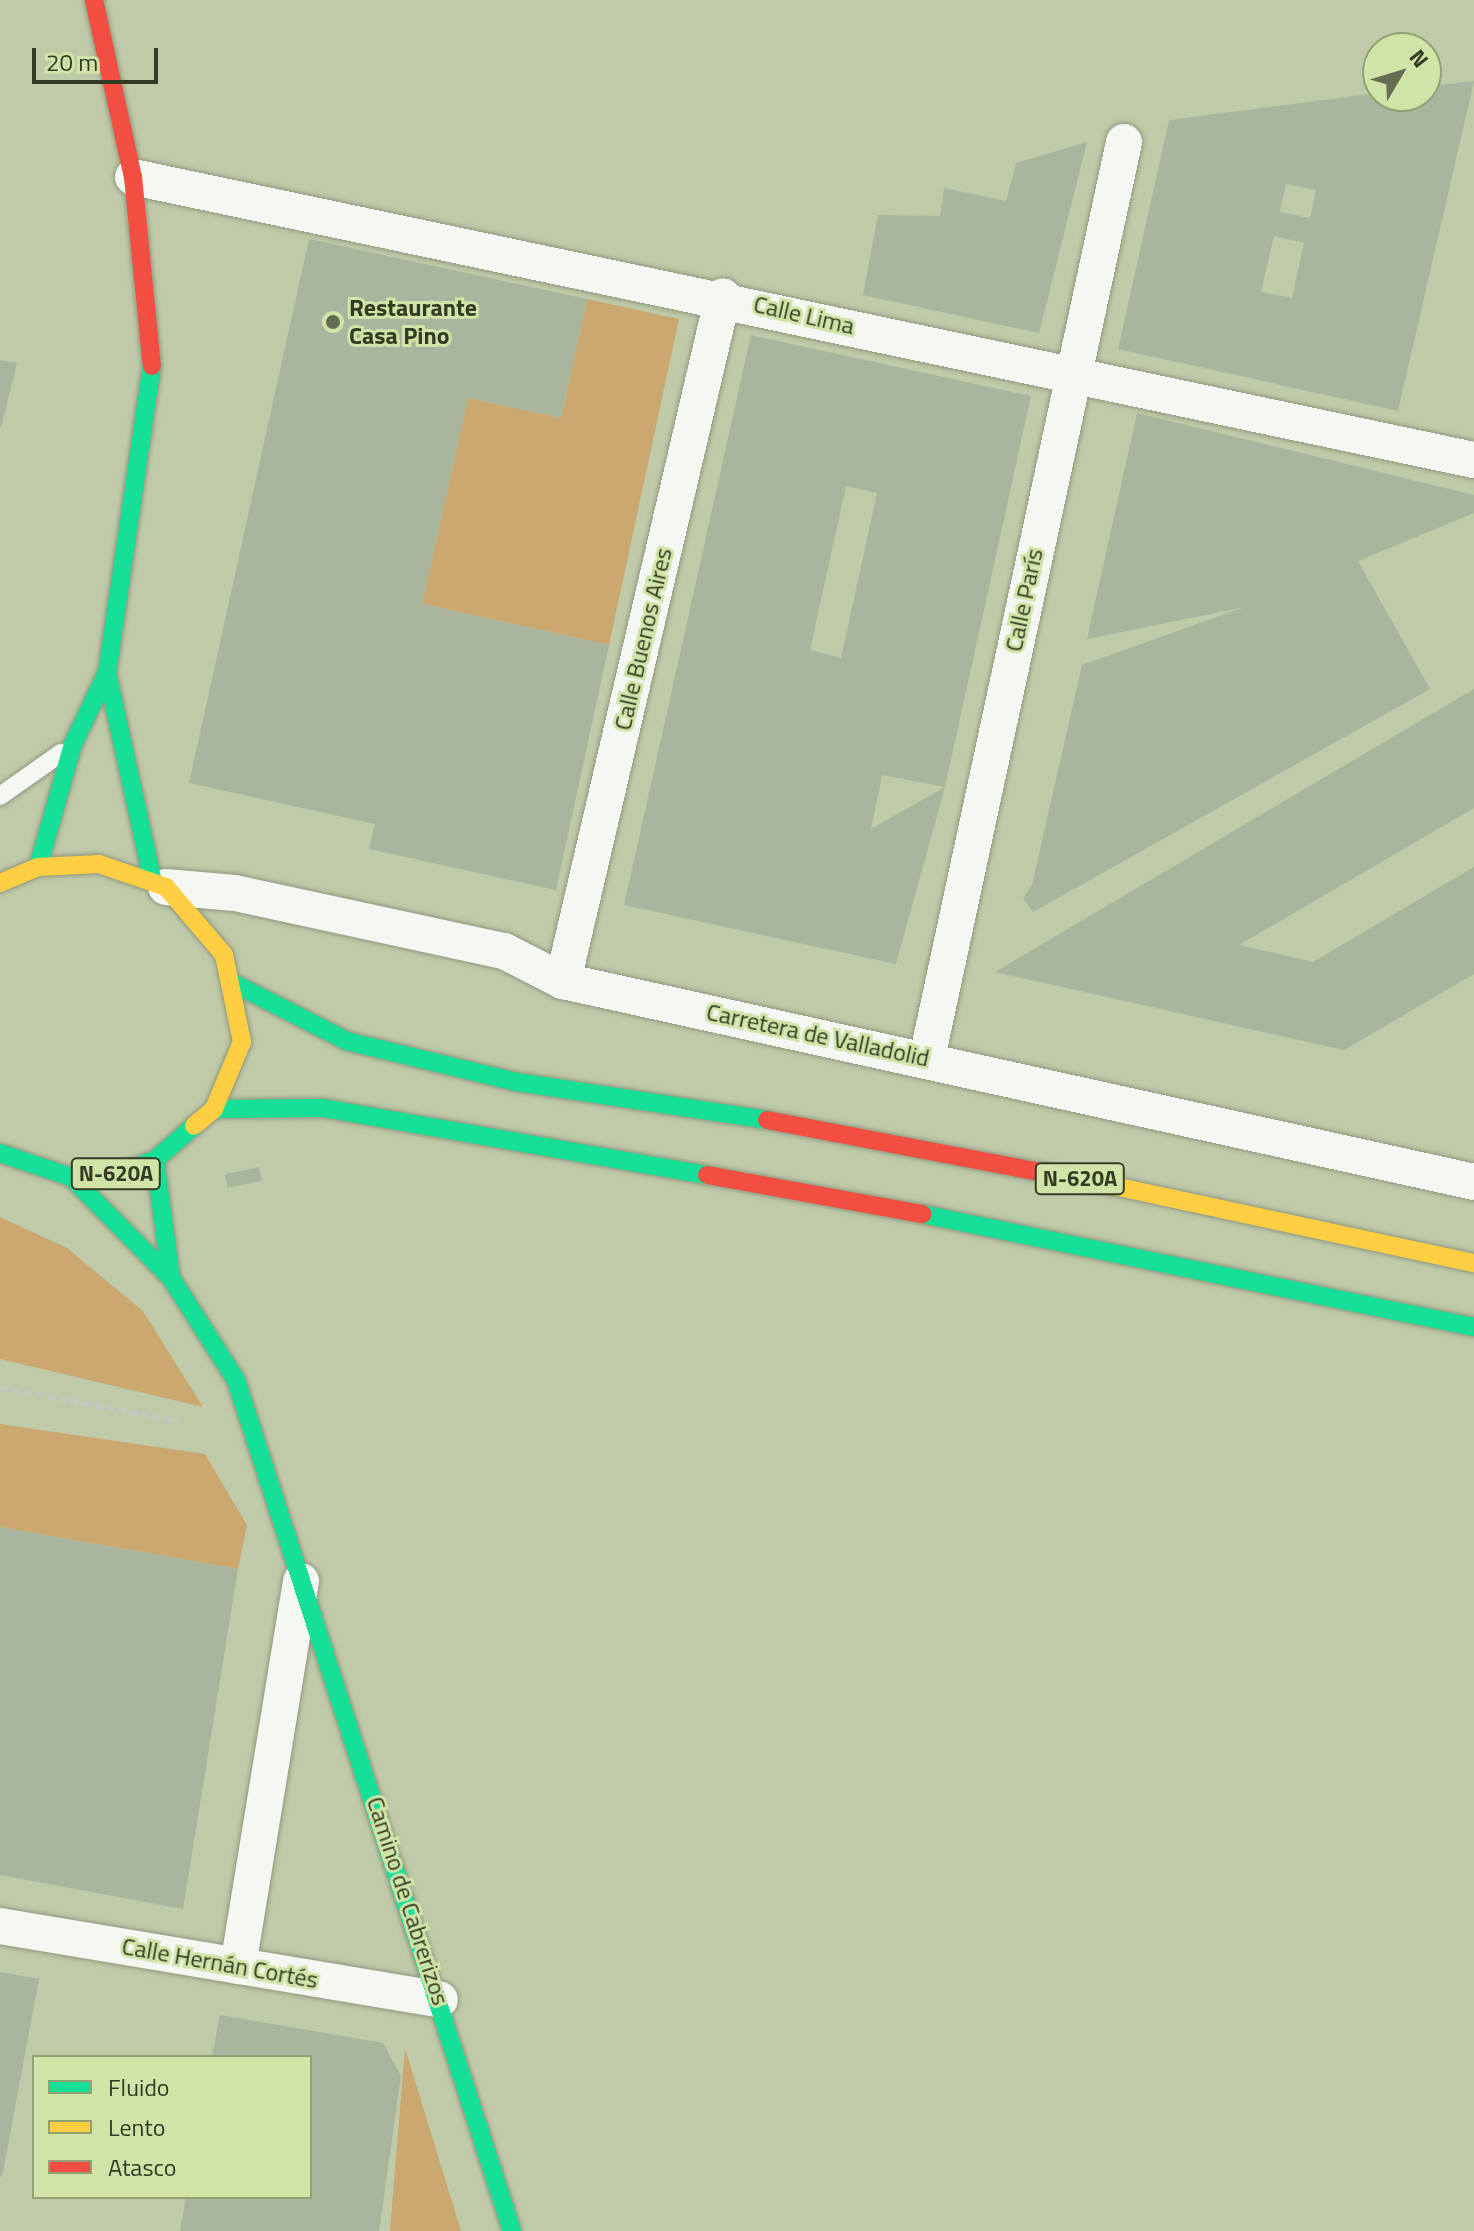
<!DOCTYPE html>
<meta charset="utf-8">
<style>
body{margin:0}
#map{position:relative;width:1474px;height:2231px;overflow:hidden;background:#bfcaa9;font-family:"Titillium Web",sans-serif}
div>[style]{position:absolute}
.green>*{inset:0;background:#cca871}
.building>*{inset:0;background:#a9b59d;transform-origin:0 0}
.path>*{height:5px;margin-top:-2.5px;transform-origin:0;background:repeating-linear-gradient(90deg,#c5c8be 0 8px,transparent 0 12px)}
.roads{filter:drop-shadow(0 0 2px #90987f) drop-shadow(0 0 2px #90987f)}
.lane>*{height:18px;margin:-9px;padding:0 9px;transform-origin:9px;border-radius:9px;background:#f5f7f2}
.street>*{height:36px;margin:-18px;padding:0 18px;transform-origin:18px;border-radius:18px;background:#f5f7f2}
.fast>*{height:18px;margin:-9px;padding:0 9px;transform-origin:9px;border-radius:9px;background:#16e098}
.slow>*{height:18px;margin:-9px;padding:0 9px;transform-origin:9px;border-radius:9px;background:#ffcf43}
.jam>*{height:18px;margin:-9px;padding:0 9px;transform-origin:9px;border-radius:9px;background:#f24e42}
.dots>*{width:22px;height:22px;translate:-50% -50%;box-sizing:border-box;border:4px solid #d0e4a8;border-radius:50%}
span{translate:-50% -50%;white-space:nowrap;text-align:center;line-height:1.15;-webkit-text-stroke:6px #d0e4a8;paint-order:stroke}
.shield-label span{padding:2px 6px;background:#d0e4a8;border:2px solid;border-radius:6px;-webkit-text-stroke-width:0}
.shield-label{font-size:22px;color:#343b24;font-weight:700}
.poi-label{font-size:24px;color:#343b24;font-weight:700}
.left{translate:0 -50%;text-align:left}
.street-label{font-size:24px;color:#343b24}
.legend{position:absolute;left:32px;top:2055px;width:280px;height:144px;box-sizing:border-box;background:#d0e4a8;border:2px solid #92a073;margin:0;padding:10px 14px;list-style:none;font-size:24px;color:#343b24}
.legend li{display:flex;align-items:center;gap:16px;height:40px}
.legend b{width:40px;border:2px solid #92a073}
.north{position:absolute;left:1362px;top:32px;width:80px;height:80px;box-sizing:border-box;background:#d0e4a8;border:2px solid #92a073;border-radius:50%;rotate:52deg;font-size:22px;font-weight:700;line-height:32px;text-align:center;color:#343b24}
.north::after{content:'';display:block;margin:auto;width:28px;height:36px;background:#656d53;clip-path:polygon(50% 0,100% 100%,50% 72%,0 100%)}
.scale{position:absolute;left:32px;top:48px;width:126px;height:36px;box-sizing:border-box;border:4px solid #343b24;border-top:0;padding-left:10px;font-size:24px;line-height:28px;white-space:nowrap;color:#343b24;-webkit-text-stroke:6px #d0e4a8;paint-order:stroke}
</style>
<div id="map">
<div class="green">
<div style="clip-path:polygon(587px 299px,679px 319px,609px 645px,422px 604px,468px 398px,561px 418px)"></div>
<div style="clip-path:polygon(0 1217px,67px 1248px,143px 1311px,203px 1407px,0 1359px)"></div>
<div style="clip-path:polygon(0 1424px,205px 1454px,247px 1525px,238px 1569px,0 1527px)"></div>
<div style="clip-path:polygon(405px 2048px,461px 2231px,390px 2231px)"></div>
</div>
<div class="building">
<div style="clip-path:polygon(evenodd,1474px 81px,1398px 411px,1118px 349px,1169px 120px,1378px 93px,1426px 96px,1426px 87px,1474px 81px,1286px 184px,1316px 190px,1310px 218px,1280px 212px,1286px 184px,1474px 81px,1274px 236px,1304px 243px,1292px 298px,1261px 292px,1274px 236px)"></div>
<div style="clip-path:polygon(1087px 142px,1039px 333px,863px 295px,878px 215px,940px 216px,944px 188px,1006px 201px,1016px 163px)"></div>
<div style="clip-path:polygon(309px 239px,587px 299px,561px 418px,468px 398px,422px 604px,609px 645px,556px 890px,369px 849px,375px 824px,189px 783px)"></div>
<div style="clip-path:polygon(evenodd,751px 335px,1031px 396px,945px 787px,882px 775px,871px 829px,945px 787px,896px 964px,624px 905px,751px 335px,846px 486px,877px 493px,841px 658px,810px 650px,846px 486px)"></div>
<div style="clip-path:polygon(0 360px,17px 363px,1px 427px,0 427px)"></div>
<div style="clip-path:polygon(1137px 413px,1474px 495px,1474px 513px,1358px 561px,1430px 689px,1033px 912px,1023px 898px,1032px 885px,1082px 665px,1245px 607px,1087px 639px)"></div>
<div style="clip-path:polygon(1474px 689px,1474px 808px,1239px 945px,1313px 962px,1474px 867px,1474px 974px,1344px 1050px,995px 972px)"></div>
<div style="left:259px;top:1167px;width:14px;height:35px;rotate:78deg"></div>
<div style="clip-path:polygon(0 1527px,238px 1569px,183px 1909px,0 1875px)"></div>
<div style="clip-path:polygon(0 1972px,39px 1979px,2px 2177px,0 2176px)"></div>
<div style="clip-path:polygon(220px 2015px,383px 2043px,401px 2076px,379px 2231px,180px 2231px,186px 2197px,310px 2197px,310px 2057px,212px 2057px)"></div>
</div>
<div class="path">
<div style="left:0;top:1387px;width:183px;rotate:10.7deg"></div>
</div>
<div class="roads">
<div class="lane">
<div style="left:0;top:796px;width:75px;rotate:-35.2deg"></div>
</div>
<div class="street">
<div style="left:133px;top:177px;width:1371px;rotate:11.92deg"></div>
<div style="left:166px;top:887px;width:69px;rotate:5deg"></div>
<div style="left:235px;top:893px;width:275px;rotate:12.2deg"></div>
<div style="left:504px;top:951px;width:66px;rotate:27deg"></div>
<div style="left:563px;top:981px;width:933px;rotate:12.44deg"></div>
<div style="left:563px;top:981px;width:703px;rotate:-76.85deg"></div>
<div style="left:927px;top:1058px;width:937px;rotate:-77.86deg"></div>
<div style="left:0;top:1926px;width:446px;rotate:9.5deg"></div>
<div style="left:238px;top:1966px;width:390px;rotate:-80.7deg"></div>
</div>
<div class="fast">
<div style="left:107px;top:673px;width:210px;rotate:77.6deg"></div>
<div style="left:38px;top:867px;width:128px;rotate:-74.1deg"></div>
<div style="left:73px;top:744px;width:79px;rotate:-64.4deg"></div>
<div style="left:107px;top:673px;width:310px;rotate:-81.7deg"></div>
<div style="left:235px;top:984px;width:126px;rotate:27deg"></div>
<div style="left:347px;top:1041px;width:175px;rotate:13.6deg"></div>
<div style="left:517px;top:1082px;width:253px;rotate:8.6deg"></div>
<div style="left:214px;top:1109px;width:109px;rotate:-0.5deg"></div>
<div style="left:323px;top:1108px;width:390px;rotate:9.9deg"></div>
<div style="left:0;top:1153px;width:75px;rotate:18.7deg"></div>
<div style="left:71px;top:1177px;width:43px;rotate:-2.7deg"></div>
<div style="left:114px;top:1175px;width:44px;rotate:-20.1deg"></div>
<div style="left:155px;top:1160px;width:52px;rotate:-41.1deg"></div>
<div style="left:155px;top:1160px;width:119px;rotate:82.3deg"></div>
<div style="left:71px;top:1177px;width:142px;rotate:45.3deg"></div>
<div style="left:171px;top:1278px;width:121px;rotate:57.5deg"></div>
<div style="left:236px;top:1380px;width:895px;rotate:72.03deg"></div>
<div style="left:922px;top:1214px;width:563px;rotate:11.57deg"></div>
</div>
<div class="slow">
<div style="left:0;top:883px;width:41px;rotate:-22.8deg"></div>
<div style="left:38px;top:867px;width:61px;rotate:-2.8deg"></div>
<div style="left:99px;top:864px;width:71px;rotate:18.9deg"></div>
<div style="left:166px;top:887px;width:89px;rotate:49.5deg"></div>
<div style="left:224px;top:955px;width:89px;rotate:78.3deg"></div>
<div style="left:242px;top:1042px;width:73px;rotate:112.7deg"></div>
<div style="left:214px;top:1109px;width:26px;rotate:140deg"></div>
<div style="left:1114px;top:1186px;width:368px;rotate:12.1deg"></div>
</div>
<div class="jam">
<div style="left:94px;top:0;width:181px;rotate:77.6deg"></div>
<div style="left:133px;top:177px;width:190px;rotate:84.3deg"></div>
<div style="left:767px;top:1120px;width:353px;rotate:10.8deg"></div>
<div style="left:707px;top:1175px;width:219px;rotate:10.3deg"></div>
</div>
</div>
<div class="dots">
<div style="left:333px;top:322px;background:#656d53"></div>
</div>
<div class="shield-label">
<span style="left:116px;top:1174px">N-620A</span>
<span style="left:1080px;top:1179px">N-620A</span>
</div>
<div class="poi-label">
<span class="left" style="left:349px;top:322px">Restaurante<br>Casa Pino</span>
</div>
<div class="street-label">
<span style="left:804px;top:315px;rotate:13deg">Calle Lima</span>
<span style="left:1024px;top:600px;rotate:-78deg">Calle París</span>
<span style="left:643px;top:639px;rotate:-77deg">Calle Buenos Aires</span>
<span style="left:818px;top:1035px;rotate:12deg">Carretera de Valladolid</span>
<span style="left:408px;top:1901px;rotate:72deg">Camino de Cabrerizos</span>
<span style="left:220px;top:1963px;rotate:10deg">Calle Hernán Cortés</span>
</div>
<ul class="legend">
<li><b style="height:10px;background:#16e098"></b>Fluido</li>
<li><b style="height:10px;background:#ffcf43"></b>Lento</li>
<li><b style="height:10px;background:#f24e42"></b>Atasco</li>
</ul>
<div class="north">N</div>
<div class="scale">20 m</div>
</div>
